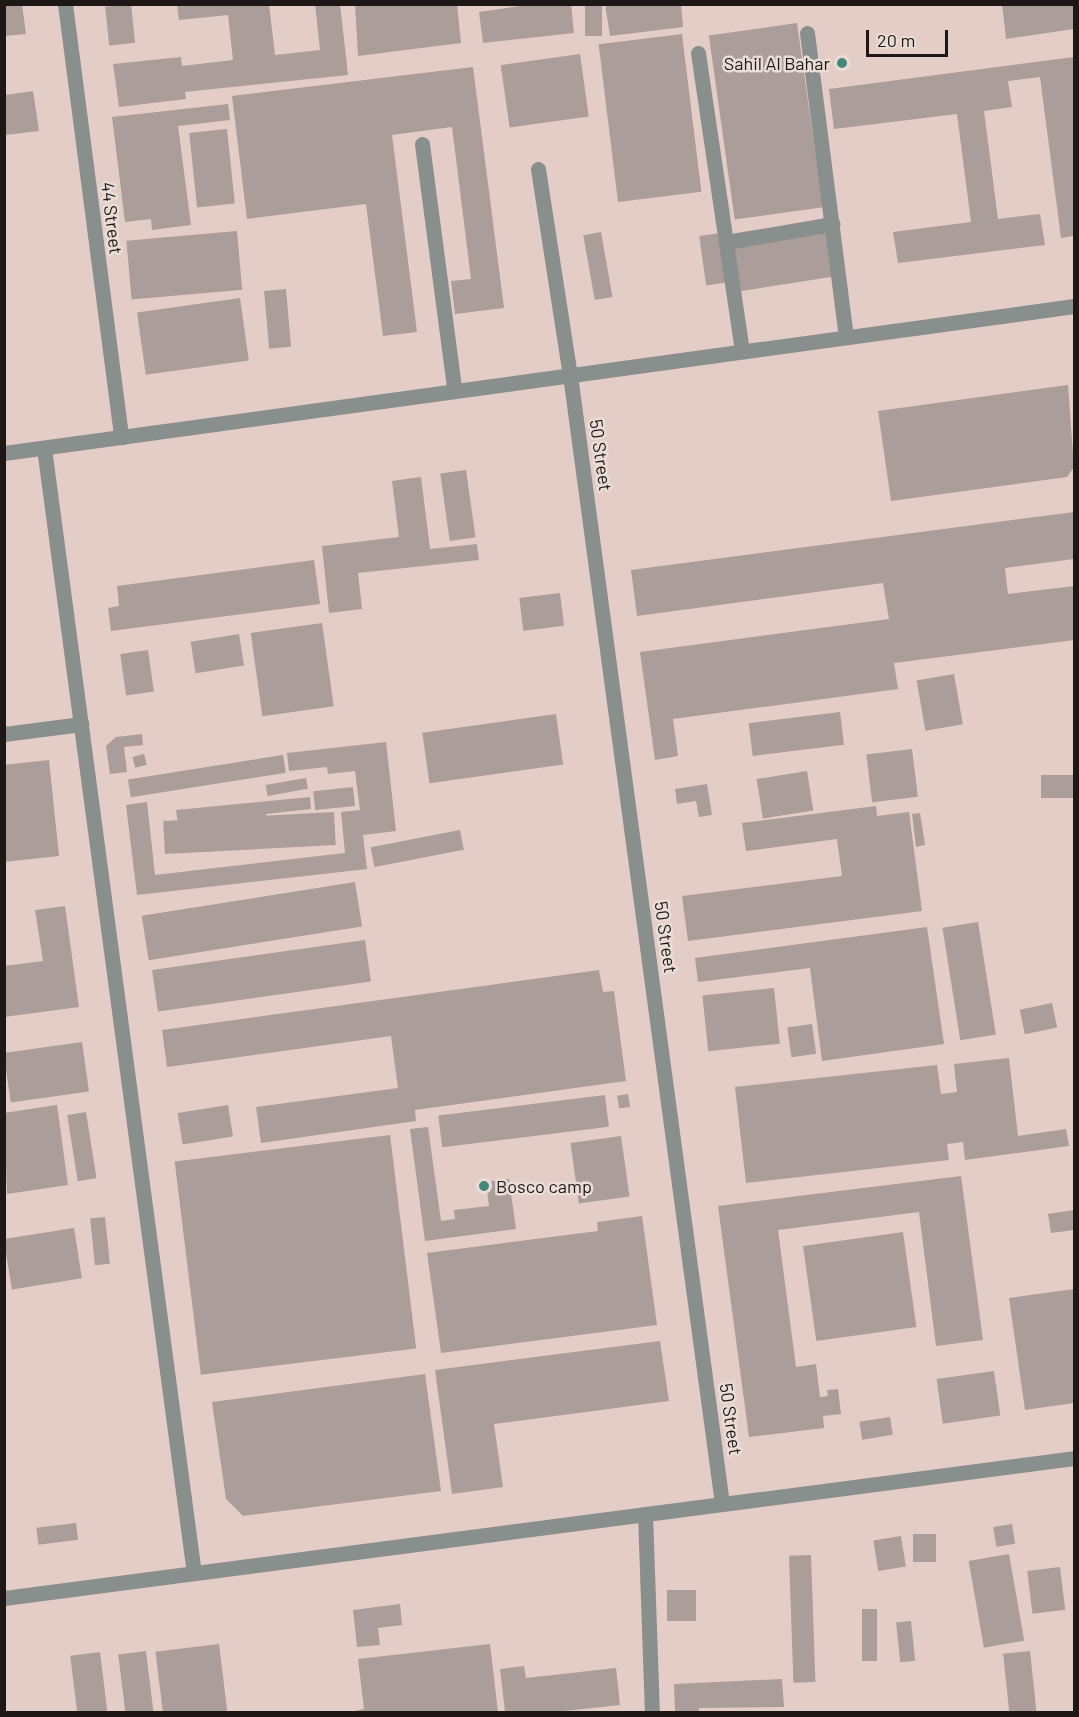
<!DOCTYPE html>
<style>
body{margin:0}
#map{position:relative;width:1079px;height:1717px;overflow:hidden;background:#eadcd7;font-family:Barlow,sans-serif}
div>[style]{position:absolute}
.built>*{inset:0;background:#e4cdc6;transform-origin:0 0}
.building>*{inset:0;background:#ab9d99;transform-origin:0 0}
.minor>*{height:15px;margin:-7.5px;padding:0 7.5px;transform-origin:7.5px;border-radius:7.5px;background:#898f8d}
.dots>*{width:16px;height:16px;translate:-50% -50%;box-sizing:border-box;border:3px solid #eadcd7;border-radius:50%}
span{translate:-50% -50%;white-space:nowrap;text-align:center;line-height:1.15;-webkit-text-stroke:5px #eadcd7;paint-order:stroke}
.poi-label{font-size:18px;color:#1d1816}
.right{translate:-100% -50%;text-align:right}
.left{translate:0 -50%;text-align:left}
.street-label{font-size:18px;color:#1d1816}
.frame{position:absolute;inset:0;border:6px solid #1d1816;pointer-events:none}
.scale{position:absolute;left:866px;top:30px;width:82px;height:27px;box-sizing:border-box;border:3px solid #1d1816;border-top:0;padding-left:8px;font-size:18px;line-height:21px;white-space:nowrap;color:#1d1816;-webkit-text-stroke:4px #eadcd7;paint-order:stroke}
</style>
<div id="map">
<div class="built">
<div style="left:5px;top:5px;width:1069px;height:1707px"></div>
</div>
<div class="building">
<div style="clip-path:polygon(22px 4px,26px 34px,4px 36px,4px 5px)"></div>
<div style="left:131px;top:4px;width:39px;height:26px;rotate:84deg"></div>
<div style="clip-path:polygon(177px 4px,269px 4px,275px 55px,320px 50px,315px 4px,340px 4px,348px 75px,185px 92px,186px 99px,119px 107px,113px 64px,181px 57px,182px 66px,233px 60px,228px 15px,179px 20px)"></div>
<div style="clip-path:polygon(355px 4px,457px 4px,461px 43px,358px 56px)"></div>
<div style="clip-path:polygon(534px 4px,571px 4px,574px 33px,483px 43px,479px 12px)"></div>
<div style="left:585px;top:4px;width:17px;height:32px"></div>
<div style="clip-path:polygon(605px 4px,681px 4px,683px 27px,610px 36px)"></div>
<div style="clip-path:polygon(1002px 4px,1074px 4px,1074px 29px,1006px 39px)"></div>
<div style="left:797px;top:23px;width:186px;height:89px;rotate:82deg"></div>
<div style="left:682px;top:34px;width:159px;height:84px;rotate:83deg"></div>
<div style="left:580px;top:54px;width:63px;height:80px;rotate:82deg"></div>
<div style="clip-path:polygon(1074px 57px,1074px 236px,1061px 238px,1040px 77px,1008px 81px,1012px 107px,984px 111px,998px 219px,1040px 214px,1045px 245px,898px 263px,893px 232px,971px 222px,957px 114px,834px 129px,829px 89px)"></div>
<div style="clip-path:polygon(473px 67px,504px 308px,455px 314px,451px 281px,471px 279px,452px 127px,392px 135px,417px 332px,383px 336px,366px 204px,247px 219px,232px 96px)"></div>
<div style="clip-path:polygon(33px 91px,39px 131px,5px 135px,5px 95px)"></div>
<div style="clip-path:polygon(228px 104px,230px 120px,178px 126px,191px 225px,152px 230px,151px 219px,125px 222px,112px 117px)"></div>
<div style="left:227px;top:129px;width:75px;height:38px;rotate:84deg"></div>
<div style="left:237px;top:231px;width:59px;height:111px;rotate:85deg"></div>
<div style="left:601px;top:232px;width:66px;height:18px;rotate:80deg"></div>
<div style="left:720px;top:233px;width:50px;height:21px;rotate:82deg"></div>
<div style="left:827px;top:233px;width:44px;height:95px;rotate:81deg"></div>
<div style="left:286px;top:289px;width:58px;height:22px;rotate:85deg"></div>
<div style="left:240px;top:298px;width:63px;height:104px;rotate:82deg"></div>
<div style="clip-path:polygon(1068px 385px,1074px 467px,1067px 477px,891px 501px,878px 411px)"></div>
<div style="left:466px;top:470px;width:68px;height:26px;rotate:82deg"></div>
<div style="clip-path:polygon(421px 477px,430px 549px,477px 544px,479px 560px,358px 573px,362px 609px,329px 613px,322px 546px,399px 537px,392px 481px)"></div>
<div style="clip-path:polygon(1074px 512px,1074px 559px,1005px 568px,1008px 594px,1074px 586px,1074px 640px,894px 663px,898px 689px,673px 719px,678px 756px,655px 760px,640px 652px,889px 619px,883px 583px,637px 616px,631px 570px)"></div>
<div style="clip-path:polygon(314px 560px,320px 604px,111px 631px,108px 608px,119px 606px,117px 586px)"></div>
<div style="left:560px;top:593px;width:33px;height:41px;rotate:83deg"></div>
<div style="left:322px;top:623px;width:84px;height:72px;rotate:82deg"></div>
<div style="left:239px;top:634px;width:32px;height:49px;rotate:81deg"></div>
<div style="left:148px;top:650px;width:42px;height:28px;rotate:82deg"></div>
<div style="left:954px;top:674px;width:51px;height:38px;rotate:80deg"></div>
<div style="left:840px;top:712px;width:33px;height:92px;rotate:83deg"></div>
<div style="left:556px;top:714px;width:51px;height:135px;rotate:82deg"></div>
<div style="clip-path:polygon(142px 734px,143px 745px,124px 747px,127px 772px,110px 774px,106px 746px,116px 737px)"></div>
<div style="clip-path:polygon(386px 742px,396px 831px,363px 835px,367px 869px,137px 895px,126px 805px,147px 802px,155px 875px,345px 853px,341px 812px,360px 810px,355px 771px,328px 774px,327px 767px,289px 771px,287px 753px)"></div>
<div style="left:912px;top:749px;width:48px;height:46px;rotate:83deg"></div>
<div style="left:144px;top:754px;width:11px;height:12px;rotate:75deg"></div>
<div style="left:283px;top:755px;width:18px;height:157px;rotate:81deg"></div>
<div style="clip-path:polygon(49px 760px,59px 856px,4px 862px,4px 765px)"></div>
<div style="left:807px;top:771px;width:40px;height:51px;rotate:81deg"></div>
<div style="left:1074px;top:775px;width:23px;height:33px;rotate:90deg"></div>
<div style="left:306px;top:778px;width:11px;height:41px;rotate:80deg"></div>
<div style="clip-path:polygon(707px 784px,712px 815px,699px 817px,696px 801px,677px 804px,675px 789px)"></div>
<div style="left:353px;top:787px;width:19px;height:40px;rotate:84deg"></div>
<div style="clip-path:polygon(310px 797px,311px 809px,266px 814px,267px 820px,179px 831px,176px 810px)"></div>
<div style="clip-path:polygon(876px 806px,877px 816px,909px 812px,922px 911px,688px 941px,682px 896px,842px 876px,837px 839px,746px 851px,742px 823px)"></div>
<div style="left:334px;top:812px;width:33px;height:171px;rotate:87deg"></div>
<div style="clip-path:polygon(920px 813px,925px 845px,916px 847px,912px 814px)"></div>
<div style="left:460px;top:830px;width:20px;height:91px;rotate:79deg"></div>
<div style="left:355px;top:882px;width:45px;height:216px;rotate:81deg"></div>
<div style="clip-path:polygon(65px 906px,79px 1007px,4px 1017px,4px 966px,43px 961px,35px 910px)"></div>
<div style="left:978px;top:922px;width:114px;height:36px;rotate:81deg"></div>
<div style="clip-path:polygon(927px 927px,944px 1044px,822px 1061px,810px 968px,698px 982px,695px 958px)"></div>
<div style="left:365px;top:940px;width:42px;height:215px;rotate:82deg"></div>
<div style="clip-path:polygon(599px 970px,603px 992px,614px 991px,626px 1081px,415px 1110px,416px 1121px,261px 1143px,256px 1107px,398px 1088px,391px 1036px,167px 1067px,162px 1030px)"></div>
<div style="left:774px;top:988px;width:56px;height:72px;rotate:84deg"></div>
<div style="left:1052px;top:1003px;width:25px;height:33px;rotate:78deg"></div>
<div style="left:812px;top:1024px;width:30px;height:25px;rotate:82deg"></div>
<div style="left:82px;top:1042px;width:50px;height:79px;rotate:82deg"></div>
<div style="clip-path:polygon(1009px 1058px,1018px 1136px,1066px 1129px,1069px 1146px,965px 1160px,963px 1142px,947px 1144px,949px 1160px,746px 1183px,735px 1087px,937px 1065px,941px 1094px,957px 1092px,954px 1064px)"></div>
<div style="left:628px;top:1094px;width:13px;height:11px;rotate:81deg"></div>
<div style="left:605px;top:1095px;width:32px;height:168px;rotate:83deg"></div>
<div style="clip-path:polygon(57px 1105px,68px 1185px,7px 1194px,4px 1113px)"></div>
<div style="left:228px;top:1105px;width:32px;height:51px;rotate:81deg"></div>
<div style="left:86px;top:1112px;width:67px;height:19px;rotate:81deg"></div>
<div style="clip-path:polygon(428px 1127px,441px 1221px,455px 1219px,454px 1210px,489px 1206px,486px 1182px,509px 1179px,516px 1229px,425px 1241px,410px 1129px)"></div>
<div style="left:390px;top:1135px;width:215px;height:217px;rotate:83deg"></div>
<div style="left:621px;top:1136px;width:61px;height:51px;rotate:82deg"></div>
<div style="clip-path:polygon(961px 1176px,983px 1340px,936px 1346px,919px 1212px,778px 1230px,796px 1367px,816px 1364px,820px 1397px,828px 1396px,827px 1390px,838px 1389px,841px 1414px,823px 1416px,824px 1428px,749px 1437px,718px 1206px)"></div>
<div style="clip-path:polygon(1074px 1210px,1074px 1230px,1051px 1233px,1048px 1214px)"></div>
<div style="clip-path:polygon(642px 1216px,657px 1325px,441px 1353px,427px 1253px,598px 1231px,597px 1222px)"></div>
<div style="left:105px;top:1217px;width:47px;height:15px;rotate:84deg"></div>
<div style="left:74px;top:1228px;width:51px;height:71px;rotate:81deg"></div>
<div style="left:903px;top:1232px;width:96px;height:101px;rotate:82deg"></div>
<div style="clip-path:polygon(1074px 1289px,1074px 1403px,1025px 1410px,1009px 1298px)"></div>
<div style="clip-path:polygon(660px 1341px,669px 1401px,494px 1424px,503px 1487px,452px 1494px,435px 1370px)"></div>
<div style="left:994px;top:1371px;width:45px;height:58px;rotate:82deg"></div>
<div style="clip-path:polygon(425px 1374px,441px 1491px,243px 1516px,226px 1499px,212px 1402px)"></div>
<div style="left:890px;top:1417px;width:18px;height:31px;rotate:81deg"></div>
<div style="left:76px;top:1523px;width:17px;height:40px;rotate:83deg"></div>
<div style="left:1012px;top:1524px;width:20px;height:19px;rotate:81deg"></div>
<div style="left:913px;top:1534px;width:23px;height:28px"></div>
<div style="left:901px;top:1536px;width:31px;height:28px;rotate:81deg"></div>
<div style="left:1009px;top:1554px;width:88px;height:41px;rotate:80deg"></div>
<div style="left:811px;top:1555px;width:127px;height:22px;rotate:88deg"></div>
<div style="left:1060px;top:1567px;width:43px;height:33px;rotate:83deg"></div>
<div style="left:667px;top:1590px;width:29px;height:31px"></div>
<div style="clip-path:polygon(400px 1604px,402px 1625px,378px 1628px,380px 1645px,357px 1647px,353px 1610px)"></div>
<div style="left:862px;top:1609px;width:15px;height:52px"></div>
<div style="left:911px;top:1621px;width:40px;height:15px;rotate:84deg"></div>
<div style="left:219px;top:1644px;width:68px;height:64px;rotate:83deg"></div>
<div style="clip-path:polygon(490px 1644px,498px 1712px,350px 1712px,364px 1709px,358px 1659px)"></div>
<div style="left:146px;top:1651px;width:61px;height:28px;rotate:83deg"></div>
<div style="left:1030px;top:1651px;width:61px;height:27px;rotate:84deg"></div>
<div style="left:100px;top:1652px;width:60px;height:30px;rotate:83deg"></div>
<div style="clip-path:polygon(524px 1666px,526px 1678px,616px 1668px,620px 1705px,556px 1712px,505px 1712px,500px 1669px)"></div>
<div style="clip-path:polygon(782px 1679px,784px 1707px,699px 1708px,699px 1712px,675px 1712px,674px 1684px)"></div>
</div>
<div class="minor">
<div style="left:65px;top:4px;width:437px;rotate:82.6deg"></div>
<div style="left:807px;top:33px;width:306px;rotate:82.7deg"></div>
<div style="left:698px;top:53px;width:301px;rotate:81.6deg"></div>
<div style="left:422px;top:144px;width:246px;rotate:82.5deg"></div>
<div style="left:538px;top:169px;width:208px;rotate:81.2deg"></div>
<div style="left:570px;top:375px;width:1139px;rotate:82.33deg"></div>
<div style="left:726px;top:242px;width:108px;rotate:-9.6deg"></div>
<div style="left:44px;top:448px;width:1135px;rotate:82.41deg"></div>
<div style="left:4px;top:453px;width:1080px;rotate:-7.82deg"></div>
<div style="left:4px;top:734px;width:78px;rotate:-7.4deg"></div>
<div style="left:645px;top:1514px;width:198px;rotate:88deg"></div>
<div style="left:4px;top:1598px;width:1079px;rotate:-7.45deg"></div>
</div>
<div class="dots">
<div style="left:842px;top:63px;background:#44887a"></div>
<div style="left:484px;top:1186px;background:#44887a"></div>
</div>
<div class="poi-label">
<span class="right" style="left:830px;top:63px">Sahil Al Bahar</span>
<span class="left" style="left:496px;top:1186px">Bosco camp</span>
</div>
<div class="street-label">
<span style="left:112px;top:218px;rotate:83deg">44 Street</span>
<span style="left:601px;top:455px;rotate:82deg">50 Street</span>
<span style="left:666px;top:937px;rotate:82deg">50 Street</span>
<span style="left:731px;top:1419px;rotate:82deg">50 Street</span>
</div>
<div class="frame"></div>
<div class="scale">20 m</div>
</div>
